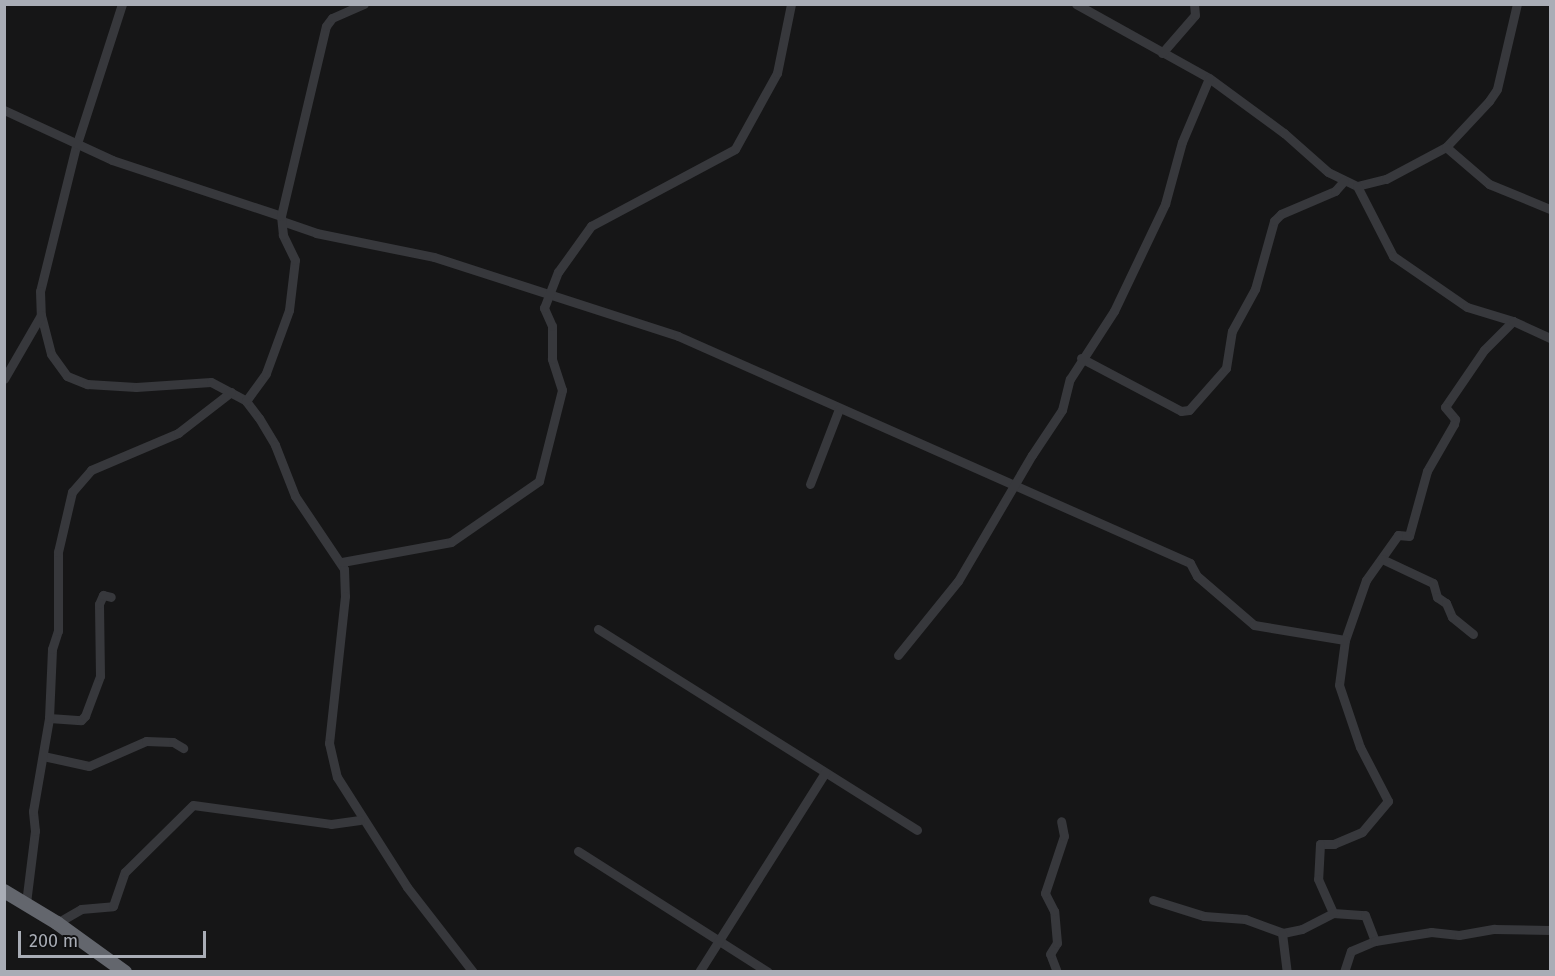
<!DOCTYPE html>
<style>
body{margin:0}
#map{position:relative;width:1555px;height:976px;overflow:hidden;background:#161617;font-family:"Fira Sans",sans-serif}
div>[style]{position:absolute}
.minor>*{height:9px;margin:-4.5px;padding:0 4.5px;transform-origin:4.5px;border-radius:4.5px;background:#37383c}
.highway>*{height:14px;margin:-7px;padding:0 7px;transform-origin:7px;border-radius:7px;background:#63666d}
span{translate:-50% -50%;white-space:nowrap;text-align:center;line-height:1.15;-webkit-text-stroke:6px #111112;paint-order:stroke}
.frame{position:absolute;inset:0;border:6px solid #a9adb6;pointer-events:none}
.scale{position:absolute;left:18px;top:931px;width:188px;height:27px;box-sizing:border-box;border:3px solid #a9adb6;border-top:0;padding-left:8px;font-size:18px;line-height:21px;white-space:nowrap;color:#a9adb6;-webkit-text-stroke:4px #111112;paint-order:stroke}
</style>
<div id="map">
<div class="minor">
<div style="left:122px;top:4px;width:149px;rotate:107.9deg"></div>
<div style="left:76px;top:146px;width:149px;rotate:103.9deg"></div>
<div style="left:40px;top:291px;width:24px;rotate:88deg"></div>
<div style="left:41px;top:315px;width:40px;rotate:75.6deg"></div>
<div style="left:51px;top:354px;width:27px;rotate:54deg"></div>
<div style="left:67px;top:376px;width:22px;rotate:22deg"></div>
<div style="left:87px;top:384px;width:49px;rotate:3.5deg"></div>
<div style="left:136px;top:387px;width:75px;rotate:-3.8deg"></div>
<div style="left:211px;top:382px;width:40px;rotate:28deg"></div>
<div style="left:246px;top:401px;width:21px;rotate:53deg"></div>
<div style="left:259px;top:418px;width:31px;rotate:59deg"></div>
<div style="left:275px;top:445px;width:55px;rotate:68.6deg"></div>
<div style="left:295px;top:496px;width:88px;rotate:56.1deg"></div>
<div style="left:344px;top:569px;width:27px;rotate:88deg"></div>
<div style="left:345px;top:596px;width:148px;rotate:96.2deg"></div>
<div style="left:329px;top:743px;width:35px;rotate:77deg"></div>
<div style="left:337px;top:777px;width:130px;rotate:57.5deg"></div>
<div style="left:407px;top:887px;width:108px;rotate:52.2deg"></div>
<div style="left:1076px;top:4px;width:152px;rotate:29.1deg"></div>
<div style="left:1209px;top:78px;width:93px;rotate:36.3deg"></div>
<div style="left:1284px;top:133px;width:59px;rotate:41.6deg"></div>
<div style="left:1328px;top:172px;width:32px;rotate:26deg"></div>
<div style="left:1357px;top:186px;width:30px;rotate:-14deg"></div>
<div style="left:1386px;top:179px;width:68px;rotate:-28.1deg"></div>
<div style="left:1446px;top:147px;width:63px;rotate:-46.9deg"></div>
<div style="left:1489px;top:101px;width:14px;rotate:-56deg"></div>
<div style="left:1497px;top:89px;width:87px;rotate:-76.8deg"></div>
<div style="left:1162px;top:53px;width:50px;rotate:-49deg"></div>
<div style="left:1195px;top:15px;width:11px;rotate:-95deg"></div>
<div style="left:4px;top:110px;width:119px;rotate:24.8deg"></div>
<div style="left:112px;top:160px;width:178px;rotate:18.3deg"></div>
<div style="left:1446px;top:147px;width:57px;rotate:40.7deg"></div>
<div style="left:1489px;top:184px;width:66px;rotate:22.3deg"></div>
<div style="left:1357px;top:186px;width:79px;rotate:62.8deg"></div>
<div style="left:1393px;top:256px;width:90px;rotate:34.6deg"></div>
<div style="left:1467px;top:307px;width:48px;rotate:16.9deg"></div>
<div style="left:1513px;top:321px;width:41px;rotate:135deg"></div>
<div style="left:1484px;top:350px;width:69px;rotate:124.4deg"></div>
<div style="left:1445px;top:407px;width:16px;rotate:50deg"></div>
<div style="left:1455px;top:419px;width:5px;rotate:101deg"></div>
<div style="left:1454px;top:424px;width:54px;rotate:119.9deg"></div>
<div style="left:1427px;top:471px;width:67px;rotate:105.5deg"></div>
<div style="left:1409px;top:536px;width:11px;rotate:-175deg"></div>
<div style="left:1398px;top:535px;width:55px;rotate:125.4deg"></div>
<div style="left:1366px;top:580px;width:64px;rotate:109.3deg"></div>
<div style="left:1345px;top:640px;width:45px;rotate:97.6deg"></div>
<div style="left:1339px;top:685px;width:65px;rotate:71.3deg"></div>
<div style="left:1360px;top:747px;width:61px;rotate:62.6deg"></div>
<div style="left:1388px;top:801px;width:40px;rotate:130deg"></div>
<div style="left:1362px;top:832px;width:30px;rotate:157deg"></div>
<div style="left:1334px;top:844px;width:14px;rotate:180deg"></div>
<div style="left:1320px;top:844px;width:35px;rotate:93deg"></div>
<div style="left:1318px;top:879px;width:37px;rotate:66deg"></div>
<div style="left:1333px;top:913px;width:32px;rotate:4deg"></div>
<div style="left:1365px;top:915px;width:28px;rotate:69deg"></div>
<div style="left:282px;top:221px;width:36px;rotate:19deg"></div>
<div style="left:316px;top:233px;width:120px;rotate:11.5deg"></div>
<div style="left:434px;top:257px;width:256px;rotate:17.9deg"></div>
<div style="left:678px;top:336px;width:560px;rotate:23.91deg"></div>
<div style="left:1190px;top:563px;width:15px;rotate:62deg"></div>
<div style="left:1197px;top:576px;width:75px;rotate:40.7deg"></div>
<div style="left:1254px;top:625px;width:92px;rotate:9.4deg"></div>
<div style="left:1513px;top:321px;width:41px;rotate:24.7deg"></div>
<div style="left:1081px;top:358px;width:113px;rotate:27.9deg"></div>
<div style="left:1181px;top:411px;width:8px;rotate:-7deg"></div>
<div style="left:1189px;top:410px;width:56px;rotate:-48.6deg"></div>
<div style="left:1226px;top:368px;width:37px;rotate:-81deg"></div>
<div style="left:1232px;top:331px;width:48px;rotate:-61.3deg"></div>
<div style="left:1255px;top:289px;width:71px;rotate:-74.4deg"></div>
<div style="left:1274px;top:221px;width:10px;rotate:-45deg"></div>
<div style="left:1281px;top:214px;width:59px;rotate:-23.1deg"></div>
<div style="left:1335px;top:191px;width:13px;rotate:-48deg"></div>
<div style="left:4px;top:379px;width:74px;rotate:-60deg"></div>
<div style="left:246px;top:401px;width:34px;rotate:-54deg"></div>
<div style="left:266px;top:373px;width:67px;rotate:-69.9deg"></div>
<div style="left:289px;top:310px;width:50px;rotate:-83.2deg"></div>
<div style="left:295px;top:260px;width:28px;rotate:-116deg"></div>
<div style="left:283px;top:235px;width:19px;rotate:-96deg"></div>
<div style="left:281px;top:216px;width:195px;rotate:-76.7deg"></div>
<div style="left:326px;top:26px;width:10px;rotate:-53deg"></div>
<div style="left:332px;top:18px;width:35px;rotate:-24deg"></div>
<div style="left:810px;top:484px;width:80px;rotate:-68.9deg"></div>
<div style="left:1382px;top:559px;width:56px;rotate:25.2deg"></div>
<div style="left:1433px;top:583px;width:15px;rotate:74deg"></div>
<div style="left:1437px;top:597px;width:11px;rotate:34deg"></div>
<div style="left:1446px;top:603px;width:15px;rotate:67deg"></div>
<div style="left:1452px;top:617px;width:27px;rotate:39deg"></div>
<div style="left:342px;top:562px;width:111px;rotate:-10.4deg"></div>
<div style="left:451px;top:542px;width:107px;rotate:-34.7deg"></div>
<div style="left:539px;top:481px;width:94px;rotate:-75.8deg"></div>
<div style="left:562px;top:390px;width:33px;rotate:-108deg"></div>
<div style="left:552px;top:359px;width:33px;rotate:-90deg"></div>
<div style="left:552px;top:326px;width:20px;rotate:-114deg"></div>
<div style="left:544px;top:308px;width:39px;rotate:-69deg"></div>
<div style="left:558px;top:272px;width:57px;rotate:-54.3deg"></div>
<div style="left:591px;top:226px;width:163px;rotate:-28.1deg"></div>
<div style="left:735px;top:149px;width:87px;rotate:-61.1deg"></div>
<div style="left:777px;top:73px;width:70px;rotate:-78.5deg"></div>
<div style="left:598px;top:629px;width:377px;rotate:32.2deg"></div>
<div style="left:898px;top:655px;width:95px;rotate:-51deg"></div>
<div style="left:958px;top:581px;width:146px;rotate:-59.6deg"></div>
<div style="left:1032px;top:455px;width:54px;rotate:-56.3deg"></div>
<div style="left:1062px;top:410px;width:32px;rotate:-76deg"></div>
<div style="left:1070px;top:379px;width:81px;rotate:-57.1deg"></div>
<div style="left:1114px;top:311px;width:119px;rotate:-64.5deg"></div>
<div style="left:1165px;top:204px;width:64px;rotate:-74.7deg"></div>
<div style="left:1182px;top:142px;width:69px;rotate:-67.1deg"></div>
<div style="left:49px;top:718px;width:32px;rotate:4deg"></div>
<div style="left:81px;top:720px;width:6px;rotate:-45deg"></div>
<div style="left:85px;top:716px;width:43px;rotate:-69.4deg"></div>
<div style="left:100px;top:676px;width:72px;rotate:-90.8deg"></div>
<div style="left:99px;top:604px;width:10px;rotate:-66deg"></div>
<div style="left:103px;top:595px;width:8px;rotate:14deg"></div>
<div style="left:43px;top:756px;width:47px;rotate:12.3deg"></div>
<div style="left:89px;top:766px;width:62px;rotate:-23.7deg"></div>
<div style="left:146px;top:741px;width:27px;rotate:2deg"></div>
<div style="left:173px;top:742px;width:12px;rotate:31deg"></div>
<div style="left:578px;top:851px;width:225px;rotate:32.5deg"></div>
<div style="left:1153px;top:900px;width:53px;rotate:17.4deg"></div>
<div style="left:1204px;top:916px;width:41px;rotate:4.2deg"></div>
<div style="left:1245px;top:919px;width:40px;rotate:20.2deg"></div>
<div style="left:1283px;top:933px;width:19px;rotate:-12deg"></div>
<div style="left:1302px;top:929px;width:35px;rotate:-27deg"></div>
<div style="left:26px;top:903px;width:73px;rotate:-82.9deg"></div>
<div style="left:35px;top:831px;width:20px;rotate:-96deg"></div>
<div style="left:33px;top:811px;width:94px;rotate:-80.2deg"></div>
<div style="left:49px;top:718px;width:69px;rotate:-87.5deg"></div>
<div style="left:52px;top:649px;width:19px;rotate:-72deg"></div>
<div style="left:58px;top:631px;width:79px;rotate:-90deg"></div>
<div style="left:58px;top:552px;width:62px;rotate:-76.9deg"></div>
<div style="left:72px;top:492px;width:29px;rotate:-49deg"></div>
<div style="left:91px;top:470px;width:95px;rotate:-23deg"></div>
<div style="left:178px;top:433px;width:67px;rotate:-37.7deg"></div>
<div style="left:57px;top:923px;width:28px;rotate:-30deg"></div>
<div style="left:81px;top:909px;width:32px;rotate:-5deg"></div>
<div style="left:113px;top:906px;width:36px;rotate:-71deg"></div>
<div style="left:125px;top:872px;width:95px;rotate:-44.6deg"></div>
<div style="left:193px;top:805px;width:139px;rotate:7.8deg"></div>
<div style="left:331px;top:824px;width:29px;rotate:-8deg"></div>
<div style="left:1282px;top:933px;width:39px;rotate:83deg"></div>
<div style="left:699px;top:972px;width:236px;rotate:-57.7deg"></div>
<div style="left:1057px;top:972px;width:19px;rotate:-111deg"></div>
<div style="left:1050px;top:954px;width:13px;rotate:-58deg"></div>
<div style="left:1057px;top:943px;width:32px;rotate:-95deg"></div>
<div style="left:1054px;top:911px;width:20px;rotate:-117deg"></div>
<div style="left:1045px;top:893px;width:60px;rotate:-71.6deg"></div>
<div style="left:1064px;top:836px;width:15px;rotate:-101deg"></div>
<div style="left:1344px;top:972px;width:22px;rotate:-72deg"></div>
<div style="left:1351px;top:951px;width:26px;rotate:-23deg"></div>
<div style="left:1375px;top:941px;width:57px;rotate:-9.1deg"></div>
<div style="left:1431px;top:932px;width:28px;rotate:6deg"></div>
<div style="left:1459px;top:935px;width:36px;rotate:-10deg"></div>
<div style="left:1494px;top:929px;width:56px;rotate:1deg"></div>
</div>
<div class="highway">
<div style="left:4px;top:891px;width:62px;rotate:31.1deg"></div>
<div style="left:57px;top:923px;width:84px;rotate:35.8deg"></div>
</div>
<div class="frame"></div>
<div class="scale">200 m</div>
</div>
